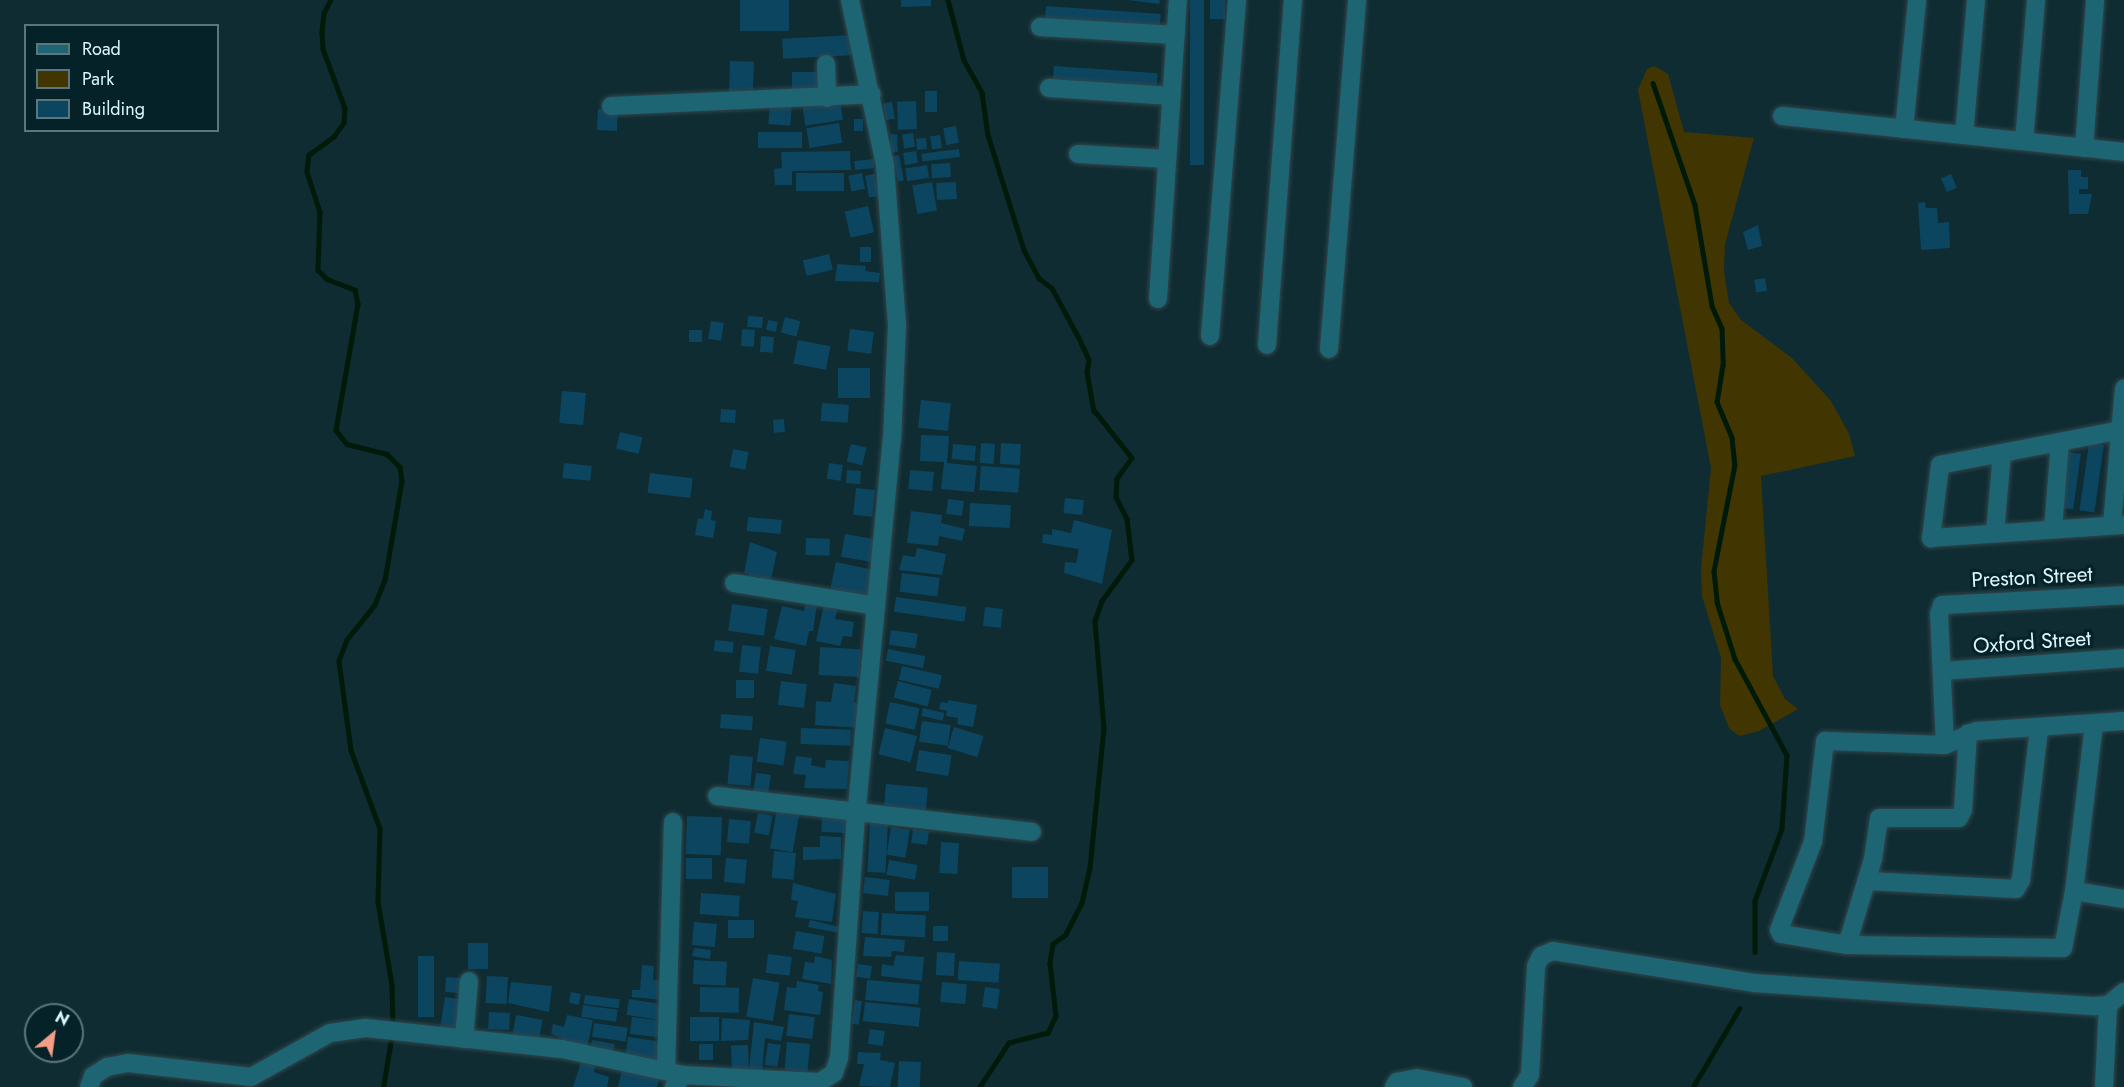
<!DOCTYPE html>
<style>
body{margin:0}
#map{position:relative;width:2124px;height:1087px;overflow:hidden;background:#0f2c32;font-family:Jost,sans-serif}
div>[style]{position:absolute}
.green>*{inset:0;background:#413602}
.stream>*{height:4.5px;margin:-2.25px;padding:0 2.25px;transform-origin:2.25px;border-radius:2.25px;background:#001a0a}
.building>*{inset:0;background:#0c4560;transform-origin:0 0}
.roads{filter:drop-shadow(0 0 2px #31464c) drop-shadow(0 0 2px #31464c)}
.minor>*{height:18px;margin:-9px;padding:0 9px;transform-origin:9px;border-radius:9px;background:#1e6574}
span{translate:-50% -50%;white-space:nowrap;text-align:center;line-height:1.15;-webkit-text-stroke:6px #052228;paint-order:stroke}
.street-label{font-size:21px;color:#ddf6fc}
.legend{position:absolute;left:24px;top:24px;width:195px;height:108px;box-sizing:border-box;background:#052228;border:2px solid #5b777d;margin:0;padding:8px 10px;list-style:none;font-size:18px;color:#ddf6fc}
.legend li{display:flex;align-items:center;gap:12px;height:30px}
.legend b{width:30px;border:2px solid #5b777d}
.north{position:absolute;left:24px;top:1003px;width:60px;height:60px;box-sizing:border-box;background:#052228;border:2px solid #5b777d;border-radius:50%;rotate:29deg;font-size:16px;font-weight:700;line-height:24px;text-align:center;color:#ddf6fc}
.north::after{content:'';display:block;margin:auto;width:21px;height:27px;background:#f49e88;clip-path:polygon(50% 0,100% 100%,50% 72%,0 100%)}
</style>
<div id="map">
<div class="green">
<div style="clip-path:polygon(1654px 66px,1668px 74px,1684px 132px,1754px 138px,1725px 244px,1724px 271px,1729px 303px,1741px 320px,1792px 358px,1831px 401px,1849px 434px,1855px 456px,1761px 476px,1773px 676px,1785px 699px,1798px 709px,1759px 731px,1739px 736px,1729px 728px,1720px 705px,1721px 658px,1702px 596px,1701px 569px,1711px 468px,1638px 90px,1647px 69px)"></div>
</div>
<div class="stream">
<div style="left:331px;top:0;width:15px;rotate:118deg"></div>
<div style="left:324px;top:13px;width:20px;rotate:96deg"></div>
<div style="left:322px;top:33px;width:16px;rotate:86deg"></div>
<div style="left:323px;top:49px;width:63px;rotate:69.6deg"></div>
<div style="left:345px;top:108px;width:15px;rotate:94deg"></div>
<div style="left:344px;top:123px;width:17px;rotate:126deg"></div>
<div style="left:334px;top:137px;width:31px;rotate:144deg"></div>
<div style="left:309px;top:155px;width:17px;rotate:97deg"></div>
<div style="left:307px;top:172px;width:42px;rotate:72deg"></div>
<div style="left:320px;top:212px;width:58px;rotate:92deg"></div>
<div style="left:318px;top:270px;width:13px;rotate:45deg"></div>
<div style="left:327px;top:279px;width:30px;rotate:21deg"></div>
<div style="left:355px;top:290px;width:14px;rotate:78deg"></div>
<div style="left:358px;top:304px;width:128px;rotate:99.9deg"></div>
<div style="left:336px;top:430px;width:18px;rotate:52deg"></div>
<div style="left:347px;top:444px;width:41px;rotate:14deg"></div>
<div style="left:387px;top:454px;width:18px;rotate:45deg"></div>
<div style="left:400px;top:467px;width:14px;rotate:82deg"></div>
<div style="left:402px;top:481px;width:100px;rotate:99.7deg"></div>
<div style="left:385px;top:580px;width:27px;rotate:112deg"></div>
<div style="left:375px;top:605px;width:45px;rotate:128.7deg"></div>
<div style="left:347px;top:640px;width:22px;rotate:111deg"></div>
<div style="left:339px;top:661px;width:90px;rotate:82.3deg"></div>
<div style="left:351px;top:750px;width:84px;rotate:69.8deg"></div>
<div style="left:380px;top:829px;width:73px;rotate:91.6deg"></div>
<div style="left:378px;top:902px;width:84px;rotate:80.4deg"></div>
<div style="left:392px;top:985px;width:41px;rotate:88.6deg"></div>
<div style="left:948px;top:0;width:62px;rotate:75.1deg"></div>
<div style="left:964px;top:60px;width:38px;rotate:61deg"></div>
<div style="left:982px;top:93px;width:42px;rotate:81.9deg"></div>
<div style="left:988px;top:135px;width:121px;rotate:72.6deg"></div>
<div style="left:1024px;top:250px;width:32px;rotate:62deg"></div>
<div style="left:1039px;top:278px;width:16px;rotate:38deg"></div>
<div style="left:1052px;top:288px;width:55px;rotate:61.6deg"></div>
<div style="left:1078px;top:336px;width:26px;rotate:65deg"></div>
<div style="left:1089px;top:360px;width:12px;rotate:99deg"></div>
<div style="left:1087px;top:372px;width:39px;rotate:80deg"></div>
<div style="left:1094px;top:410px;width:61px;rotate:51.6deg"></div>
<div style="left:1132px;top:458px;width:26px;rotate:126deg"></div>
<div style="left:1117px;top:479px;width:18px;rotate:93deg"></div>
<div style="left:1116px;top:497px;width:25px;rotate:63deg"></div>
<div style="left:1127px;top:519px;width:41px;rotate:83deg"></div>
<div style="left:1132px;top:560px;width:51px;rotate:126.2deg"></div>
<div style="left:1102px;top:601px;width:21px;rotate:109deg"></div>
<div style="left:1095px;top:621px;width:107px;rotate:85.2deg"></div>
<div style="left:1104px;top:728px;width:141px;rotate:95.7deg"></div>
<div style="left:1090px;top:868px;width:36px;rotate:103deg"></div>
<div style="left:1082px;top:903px;width:36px;rotate:117deg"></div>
<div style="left:1066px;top:935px;width:16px;rotate:145deg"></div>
<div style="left:1053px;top:944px;width:19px;rotate:99deg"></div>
<div style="left:1050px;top:963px;width:53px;rotate:83.5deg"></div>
<div style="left:1056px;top:1016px;width:19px;rotate:115deg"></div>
<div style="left:1048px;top:1033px;width:40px;rotate:165.6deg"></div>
<div style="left:1009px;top:1043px;width:53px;rotate:123.4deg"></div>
<div style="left:1653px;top:83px;width:129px;rotate:71deg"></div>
<div style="left:1695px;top:205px;width:102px;rotate:80.4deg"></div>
<div style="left:1712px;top:306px;width:24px;rotate:66deg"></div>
<div style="left:1722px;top:328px;width:37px;rotate:88deg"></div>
<div style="left:1723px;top:365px;width:37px;rotate:99deg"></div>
<div style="left:1717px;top:402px;width:39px;rotate:67deg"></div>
<div style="left:1732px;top:438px;width:27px;rotate:84deg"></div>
<div style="left:1735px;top:465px;width:108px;rotate:101.2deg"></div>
<div style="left:1714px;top:571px;width:31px;rotate:84deg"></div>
<div style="left:1717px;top:602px;width:60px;rotate:72.5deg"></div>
<div style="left:1735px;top:659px;width:109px;rotate:61.6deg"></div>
<div style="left:1787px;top:755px;width:74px;rotate:93.9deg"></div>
<div style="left:1782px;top:829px;width:77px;rotate:110.6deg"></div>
<div style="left:1755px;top:901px;width:51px;rotate:90deg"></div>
<div style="left:383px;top:1087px;width:54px;rotate:-80.4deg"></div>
<div style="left:1693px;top:1087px;width:91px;rotate:-59.5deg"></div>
</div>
<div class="building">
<div style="left:740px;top:0;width:49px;height:31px"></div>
<div style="clip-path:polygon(901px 0,931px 0,931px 6px,901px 7px)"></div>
<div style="clip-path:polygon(1128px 0,1160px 0,1159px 4px)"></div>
<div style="left:1190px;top:0;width:14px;height:165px"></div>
<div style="left:1210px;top:0;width:15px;height:19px"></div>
<div style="left:1046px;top:6px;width:115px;height:13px;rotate:4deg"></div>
<div style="left:855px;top:35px;width:20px;height:73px;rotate:87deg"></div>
<div style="left:730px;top:61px;width:24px;height:37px;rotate:2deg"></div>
<div style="left:1054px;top:66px;width:104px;height:13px;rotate:4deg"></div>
<div style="left:792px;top:72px;width:25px;height:20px"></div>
<div style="left:925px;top:91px;width:12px;height:21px"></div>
<div style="left:840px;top:101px;width:19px;height:38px;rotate:81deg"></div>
<div style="left:916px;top:101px;width:28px;height:19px;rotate:88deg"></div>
<div style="left:892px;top:102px;width:17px;height:9px;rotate:80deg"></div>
<div style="left:770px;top:104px;width:22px;height:20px;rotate:5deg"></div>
<div style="left:598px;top:109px;width:20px;height:21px;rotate:3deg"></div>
<div style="left:854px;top:119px;width:9px;height:12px"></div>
<div style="left:839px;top:123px;width:20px;height:33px;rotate:81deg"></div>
<div style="left:956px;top:126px;width:17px;height:13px;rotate:80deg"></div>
<div style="left:758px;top:132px;width:44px;height:16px"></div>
<div style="left:913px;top:133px;width:14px;height:11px;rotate:82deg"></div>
<div style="left:897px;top:134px;width:18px;height:7px;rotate:87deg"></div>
<div style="left:940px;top:135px;width:13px;height:10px;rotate:81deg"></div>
<div style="left:926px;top:138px;width:11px;height:10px;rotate:85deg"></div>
<div style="left:959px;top:149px;width:8px;height:38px;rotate:83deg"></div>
<div style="clip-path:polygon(850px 151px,851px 170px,792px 171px,792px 185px,775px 185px,774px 169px,782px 168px,781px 152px)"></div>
<div style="left:916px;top:151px;width:12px;height:13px;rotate:81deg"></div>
<div style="left:899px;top:155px;width:26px;height:6px;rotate:79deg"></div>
<div style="left:874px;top:159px;width:9px;height:20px;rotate:84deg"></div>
<div style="left:950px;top:163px;width:14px;height:19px;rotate:86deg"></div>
<div style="left:927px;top:165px;width:13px;height:22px;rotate:81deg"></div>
<div style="clip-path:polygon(2068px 170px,2081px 170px,2081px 177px,2088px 177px,2088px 189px,2079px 189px,2079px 194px,2092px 194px,2088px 214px,2069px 214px)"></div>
<div style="left:844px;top:173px;width:18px;height:48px;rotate:90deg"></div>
<div style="left:862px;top:173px;width:16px;height:14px;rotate:79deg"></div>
<div style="left:875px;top:174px;width:22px;height:10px;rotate:80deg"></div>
<div style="left:1951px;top:174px;width:15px;height:11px;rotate:67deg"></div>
<div style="left:932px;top:182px;width:29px;height:20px;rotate:80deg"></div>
<div style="left:956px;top:182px;width:17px;height:20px;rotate:87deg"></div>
<div style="clip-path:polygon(1925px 202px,1926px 208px,1937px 208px,1938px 223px,1949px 222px,1950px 248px,1921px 250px,1918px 203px)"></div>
<div style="left:868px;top:206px;width:27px;height:24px;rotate:77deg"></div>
<div style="clip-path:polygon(1758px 225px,1762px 246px,1748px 250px,1743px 232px)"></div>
<div style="left:860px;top:247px;width:11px;height:15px"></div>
<div style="left:829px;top:254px;width:16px;height:27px;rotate:76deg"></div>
<div style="clip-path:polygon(837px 264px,866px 266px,865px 271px,880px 273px,879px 282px,835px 281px)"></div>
<div style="left:1765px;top:278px;width:13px;height:11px;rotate:81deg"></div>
<div style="left:748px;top:316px;width:15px;height:11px;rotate:4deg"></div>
<div style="left:785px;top:317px;width:16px;height:16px;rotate:15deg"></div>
<div style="left:768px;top:320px;width:10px;height:10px;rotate:11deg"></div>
<div style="left:711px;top:321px;width:13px;height:18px;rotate:9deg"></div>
<div style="left:742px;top:329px;width:13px;height:17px;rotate:4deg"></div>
<div style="left:850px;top:329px;width:24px;height:22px;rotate:7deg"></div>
<div style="left:689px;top:330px;width:13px;height:12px"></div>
<div style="left:761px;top:336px;width:13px;height:16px;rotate:4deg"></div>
<div style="left:798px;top:340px;width:33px;height:24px;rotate:11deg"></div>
<div style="left:838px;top:368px;width:32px;height:30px"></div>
<div style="left:562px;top:391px;width:24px;height:32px;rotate:5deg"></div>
<div style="left:921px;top:400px;width:30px;height:28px;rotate:6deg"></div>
<div style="left:822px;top:403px;width:27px;height:18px;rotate:4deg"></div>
<div style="left:721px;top:409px;width:15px;height:13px;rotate:4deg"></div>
<div style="left:784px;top:419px;width:13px;height:11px;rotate:86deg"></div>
<div style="left:620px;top:432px;width:23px;height:17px;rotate:13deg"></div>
<div style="clip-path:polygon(921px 435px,949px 436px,947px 463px,977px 466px,974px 492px,941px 489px,944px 462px,920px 461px)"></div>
<div style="left:981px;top:443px;width:14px;height:20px;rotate:4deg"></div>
<div style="left:1001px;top:443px;width:20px;height:21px;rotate:3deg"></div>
<div style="left:2089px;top:443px;width:15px;height:68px;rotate:8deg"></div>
<div style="left:851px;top:444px;width:16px;height:18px;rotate:14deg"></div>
<div style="left:953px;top:444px;width:23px;height:15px;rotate:5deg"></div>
<div style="left:733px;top:449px;width:16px;height:18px;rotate:11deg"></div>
<div style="left:2066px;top:452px;width:15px;height:56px;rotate:8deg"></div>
<div style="left:564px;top:463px;width:28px;height:15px;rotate:6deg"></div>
<div style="left:829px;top:463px;width:14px;height:16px;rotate:8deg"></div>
<div style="left:981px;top:466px;width:39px;height:24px;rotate:4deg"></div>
<div style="left:847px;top:470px;width:14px;height:13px;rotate:4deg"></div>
<div style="left:910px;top:470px;width:24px;height:19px;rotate:5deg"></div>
<div style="left:650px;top:473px;width:43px;height:20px;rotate:7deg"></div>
<div style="left:856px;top:488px;width:19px;height:27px;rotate:6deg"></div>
<div style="left:1065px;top:498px;width:19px;height:15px;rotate:6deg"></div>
<div style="left:948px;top:499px;width:16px;height:15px;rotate:7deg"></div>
<div style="left:970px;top:503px;width:41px;height:23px;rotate:3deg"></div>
<div style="clip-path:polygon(705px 509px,712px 511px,711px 520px,716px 521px,713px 538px,695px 535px,698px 518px,703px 519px)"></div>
<div style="clip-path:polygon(911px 511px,942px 515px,941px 523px,965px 529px,962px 541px,939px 536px,938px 546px,907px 543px)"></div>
<div style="left:748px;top:517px;width:34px;height:14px;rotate:5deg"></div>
<div style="clip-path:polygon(1074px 520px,1112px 530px,1102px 584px,1064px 573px,1065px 562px,1076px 563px,1079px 549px,1042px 543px,1043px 534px,1052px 535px,1052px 529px,1071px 533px)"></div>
<div style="left:845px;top:534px;width:35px;height:23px;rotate:10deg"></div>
<div style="left:806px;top:538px;width:24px;height:17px;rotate:2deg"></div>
<div style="clip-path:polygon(750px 542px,777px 552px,770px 584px,748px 579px,749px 574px,744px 573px)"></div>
<div style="clip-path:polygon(917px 548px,946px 554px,942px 575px,899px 570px,903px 555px,915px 557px)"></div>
<div style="left:836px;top:562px;width:40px;height:34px;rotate:12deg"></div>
<div style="left:902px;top:573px;width:38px;height:19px;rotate:7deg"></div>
<div style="clip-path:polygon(806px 596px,818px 597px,813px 631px,809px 631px,806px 646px,774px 639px,782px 606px,804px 611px)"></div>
<div style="left:896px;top:597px;width:71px;height:15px;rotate:8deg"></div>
<div style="left:732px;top:604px;width:36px;height:27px;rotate:8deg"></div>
<div style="clip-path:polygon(824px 604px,838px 607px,835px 619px,854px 622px,852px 637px,843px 636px,840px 646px,816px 641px)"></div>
<div style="left:985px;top:607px;width:18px;height:19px;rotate:6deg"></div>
<div style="left:891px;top:630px;width:27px;height:15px;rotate:8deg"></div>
<div style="left:715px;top:640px;width:19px;height:11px;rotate:6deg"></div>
<div style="left:742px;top:645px;width:19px;height:27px;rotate:6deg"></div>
<div style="left:770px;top:646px;width:26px;height:25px;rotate:9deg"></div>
<div style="left:820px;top:647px;width:41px;height:28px;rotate:3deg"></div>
<div style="left:888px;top:649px;width:38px;height:12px;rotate:11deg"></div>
<div style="left:902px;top:666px;width:41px;height:14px;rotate:13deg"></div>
<div style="left:736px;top:680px;width:18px;height:18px"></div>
<div style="left:781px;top:681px;width:26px;height:24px;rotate:7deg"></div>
<div style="left:898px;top:681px;width:35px;height:17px;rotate:15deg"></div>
<div style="clip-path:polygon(834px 683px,856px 686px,854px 703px,862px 703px,860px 728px,815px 725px,816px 701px,831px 702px)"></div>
<div style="clip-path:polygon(948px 700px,977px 705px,973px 727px,957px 724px,958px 718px,946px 716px,947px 711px,939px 709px,941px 702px,948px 703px)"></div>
<div style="left:890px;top:702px;width:30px;height:22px;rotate:12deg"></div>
<div style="left:923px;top:708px;width:22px;height:8px;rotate:13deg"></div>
<div style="left:721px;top:714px;width:32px;height:14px;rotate:4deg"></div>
<div style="left:922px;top:721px;width:29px;height:21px;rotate:8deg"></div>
<div style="left:954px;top:727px;width:31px;height:22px;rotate:17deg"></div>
<div style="left:801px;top:728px;width:50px;height:16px;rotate:2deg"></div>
<div style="left:885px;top:728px;width:33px;height:27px;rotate:14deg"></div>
<div style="left:760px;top:738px;width:27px;height:24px;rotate:8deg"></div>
<div style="left:919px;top:750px;width:33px;height:21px;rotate:9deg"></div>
<div style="left:730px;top:755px;width:23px;height:29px;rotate:5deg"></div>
<div style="clip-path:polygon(796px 756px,812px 758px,811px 765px,825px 768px,826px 760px,849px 761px,847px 789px,804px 788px,806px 775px,793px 774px)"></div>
<div style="left:756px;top:773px;width:15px;height:24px;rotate:8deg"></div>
<div style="left:886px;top:784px;width:42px;height:25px;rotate:5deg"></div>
<div style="left:777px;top:808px;width:23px;height:41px;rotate:10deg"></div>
<div style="left:758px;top:813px;width:15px;height:20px;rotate:11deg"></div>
<div style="left:822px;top:815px;width:27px;height:17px;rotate:2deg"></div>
<div style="left:687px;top:816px;width:35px;height:38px;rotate:2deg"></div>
<div style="left:729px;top:819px;width:22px;height:23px;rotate:5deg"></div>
<div style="left:870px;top:823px;width:18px;height:49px;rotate:3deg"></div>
<div style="left:891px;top:827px;width:19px;height:28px;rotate:9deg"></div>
<div style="left:913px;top:829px;width:16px;height:14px;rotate:7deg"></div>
<div style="clip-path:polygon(820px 836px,841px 837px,841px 859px,803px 860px,803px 847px,820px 847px)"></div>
<div style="left:941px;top:842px;width:18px;height:31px;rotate:3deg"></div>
<div style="left:774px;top:851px;width:22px;height:27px;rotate:5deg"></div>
<div style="left:686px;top:858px;width:26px;height:21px"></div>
<div style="left:726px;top:858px;width:21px;height:24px;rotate:5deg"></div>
<div style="left:889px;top:860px;width:29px;height:15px;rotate:10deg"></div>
<div style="left:1012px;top:867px;width:36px;height:31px"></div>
<div style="left:865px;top:877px;width:25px;height:16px;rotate:7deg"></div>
<div style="clip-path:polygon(793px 883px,836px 894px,832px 922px,795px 917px,798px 901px,791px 900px)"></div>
<div style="left:929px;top:892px;width:19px;height:34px;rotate:90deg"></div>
<div style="left:701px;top:893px;width:39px;height:21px;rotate:4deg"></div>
<div style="left:863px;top:911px;width:16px;height:22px;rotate:4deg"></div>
<div style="left:882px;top:913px;width:44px;height:22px;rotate:3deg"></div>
<div style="left:728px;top:920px;width:26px;height:18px"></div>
<div style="clip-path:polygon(810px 920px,840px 927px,839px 933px,808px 927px)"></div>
<div style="left:694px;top:922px;width:23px;height:23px;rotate:5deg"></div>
<div style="left:933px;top:926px;width:15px;height:15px"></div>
<div style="left:796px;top:931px;width:29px;height:18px;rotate:10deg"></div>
<div style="clip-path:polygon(865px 937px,905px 940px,904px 952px,892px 951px,891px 957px,863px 956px)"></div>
<div style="left:468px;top:943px;width:20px;height:26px"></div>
<div style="clip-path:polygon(694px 948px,711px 950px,710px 959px,692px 956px)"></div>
<div style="left:937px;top:952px;width:18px;height:23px;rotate:3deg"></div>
<div style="left:768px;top:954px;width:24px;height:19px;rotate:7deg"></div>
<div style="clip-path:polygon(896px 955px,924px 957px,922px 981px,881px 976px,882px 964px,893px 966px)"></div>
<div style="left:418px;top:956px;width:16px;height:61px"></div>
<div style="clip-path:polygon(815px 956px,832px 960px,831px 984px,802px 979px,805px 962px,814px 963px)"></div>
<div style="left:694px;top:960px;width:33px;height:24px;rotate:3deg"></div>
<div style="left:959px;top:961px;width:41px;height:19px;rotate:4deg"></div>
<div style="left:858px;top:964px;width:14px;height:13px;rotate:8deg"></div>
<div style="clip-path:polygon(642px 965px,654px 966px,653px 980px,665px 981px,663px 1000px,632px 997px,632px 990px,640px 990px)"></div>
<div style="left:487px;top:976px;width:21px;height:27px;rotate:3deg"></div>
<div style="left:446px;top:977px;width:15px;height:15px;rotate:4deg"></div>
<div style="left:753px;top:978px;width:27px;height:39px;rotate:10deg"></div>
<div style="left:867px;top:980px;width:53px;height:20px;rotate:5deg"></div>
<div style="clip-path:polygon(797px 981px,819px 985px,818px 991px,823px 992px,820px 1015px,784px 1010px,787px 987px,796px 988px)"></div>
<div style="clip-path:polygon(511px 982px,552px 986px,549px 1012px,508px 1003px)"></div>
<div style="left:942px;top:982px;width:25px;height:20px;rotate:5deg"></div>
<div style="left:700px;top:987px;width:39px;height:25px;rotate:1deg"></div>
<div style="left:985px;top:987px;width:15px;height:20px;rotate:8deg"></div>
<div style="left:571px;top:992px;width:10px;height:11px;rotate:11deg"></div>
<div style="left:585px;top:995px;width:35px;height:9px;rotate:7deg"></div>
<div style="left:445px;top:997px;width:18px;height:30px;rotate:9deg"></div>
<div style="left:629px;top:999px;width:32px;height:16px;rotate:9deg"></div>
<div style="left:855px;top:1000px;width:7px;height:24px;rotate:8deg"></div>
<div style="left:865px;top:1002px;width:56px;height:19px;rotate:6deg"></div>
<div style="left:583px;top:1005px;width:35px;height:12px;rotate:8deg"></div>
<div style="left:489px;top:1012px;width:21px;height:17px;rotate:3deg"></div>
<div style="left:789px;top:1014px;width:26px;height:22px;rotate:7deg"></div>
<div style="left:516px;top:1015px;width:27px;height:23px;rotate:10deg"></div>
<div style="clip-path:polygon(567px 1015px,593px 1020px,587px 1048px,561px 1043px,562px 1038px,551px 1034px,553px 1024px,564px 1027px)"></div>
<div style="left:632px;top:1017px;width:34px;height:17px;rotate:7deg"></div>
<div style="left:690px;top:1017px;width:29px;height:24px"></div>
<div style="clip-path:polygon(722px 1018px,750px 1020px,748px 1040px,721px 1041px)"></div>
<div style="clip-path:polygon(754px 1022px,784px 1027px,781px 1041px,765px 1038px,762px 1072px,749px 1070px)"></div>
<div style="left:594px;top:1023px;width:34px;height:14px;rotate:8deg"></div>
<div style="left:870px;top:1029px;width:15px;height:15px;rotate:8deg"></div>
<div style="left:628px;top:1037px;width:36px;height:24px;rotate:8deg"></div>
<div style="left:592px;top:1040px;width:23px;height:10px;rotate:10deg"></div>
<div style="left:787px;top:1042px;width:23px;height:28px;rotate:5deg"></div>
<div style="left:768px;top:1043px;width:13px;height:22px;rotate:9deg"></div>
<div style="left:699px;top:1044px;width:14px;height:16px"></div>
<div style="left:748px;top:1045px;width:29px;height:17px;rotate:88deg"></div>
<div style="clip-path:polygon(858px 1052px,881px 1053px,880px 1060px,895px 1063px,890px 1087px,859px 1086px,864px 1064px,857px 1064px)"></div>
<div style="left:899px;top:1061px;width:22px;height:26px;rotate:3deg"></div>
<div style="clip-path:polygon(581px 1062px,596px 1065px,594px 1072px,609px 1077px,607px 1087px,573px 1087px)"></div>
<div style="clip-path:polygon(623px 1066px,660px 1074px,657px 1087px,618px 1087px)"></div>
</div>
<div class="roads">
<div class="minor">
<div style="left:1040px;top:27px;width:136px;rotate:3.4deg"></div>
<div style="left:826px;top:64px;width:34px;rotate:88deg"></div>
<div style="left:1049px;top:88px;width:123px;rotate:3.7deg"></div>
<div style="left:611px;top:106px;width:261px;rotate:-2.6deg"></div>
<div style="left:1782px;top:116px;width:344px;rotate:6deg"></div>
<div style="left:1904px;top:129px;width:130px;rotate:-84.2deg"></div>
<div style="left:1964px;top:135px;width:136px;rotate:-84.9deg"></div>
<div style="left:2024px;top:141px;width:142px;rotate:-85.1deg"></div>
<div style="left:2084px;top:148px;width:148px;rotate:-85.7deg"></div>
<div style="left:1078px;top:154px;width:89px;rotate:3.2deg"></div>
<div style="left:1158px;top:299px;width:300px;rotate:-86.2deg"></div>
<div style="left:1210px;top:336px;width:337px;rotate:-85.4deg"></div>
<div style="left:1267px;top:345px;width:346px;rotate:-85.7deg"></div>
<div style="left:1329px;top:349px;width:350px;rotate:-85.4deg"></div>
<div style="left:2121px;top:430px;width:184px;rotate:169.1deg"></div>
<div style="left:1940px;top:465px;width:74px;rotate:97deg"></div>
<div style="left:1931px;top:538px;width:193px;rotate:-3.9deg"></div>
<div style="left:2112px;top:525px;width:137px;rotate:-85deg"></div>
<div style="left:2053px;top:529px;width:87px;rotate:-85.4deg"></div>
<div style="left:1995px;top:533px;width:80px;rotate:-85deg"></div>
<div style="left:734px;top:583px;width:144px;rotate:9.2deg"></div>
<div style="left:1943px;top:671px;width:181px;rotate:-4.1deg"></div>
<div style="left:2094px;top:724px;width:168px;rotate:96.8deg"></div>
<div style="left:2074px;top:891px;width:58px;rotate:100.9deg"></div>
<div style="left:2063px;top:948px;width:216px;rotate:-179.2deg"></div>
<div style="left:1847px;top:945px;width:67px;rotate:-170.5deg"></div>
<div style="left:1781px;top:934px;width:4px;rotate:-117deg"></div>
<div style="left:1779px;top:930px;width:94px;rotate:-68.9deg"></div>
<div style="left:1813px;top:842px;width:102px;rotate:-83.2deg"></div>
<div style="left:1825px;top:741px;width:120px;rotate:1.9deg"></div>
<div style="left:1945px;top:745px;width:35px;rotate:-24deg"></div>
<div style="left:1977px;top:731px;width:147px;rotate:-3.9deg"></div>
<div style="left:1945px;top:745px;width:131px;rotate:-92.6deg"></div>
<div style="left:1939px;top:614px;width:9px;rotate:-72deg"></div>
<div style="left:1942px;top:605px;width:182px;rotate:-3.1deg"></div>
<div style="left:717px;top:796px;width:317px;rotate:6.5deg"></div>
<div style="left:1868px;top:881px;width:148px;rotate:3.1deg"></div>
<div style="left:2016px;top:889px;width:10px;rotate:-61deg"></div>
<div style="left:2021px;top:880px;width:151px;rotate:-83.2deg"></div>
<div style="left:2074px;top:891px;width:51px;rotate:9.1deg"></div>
<div style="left:1847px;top:945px;width:90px;rotate:-73.2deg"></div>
<div style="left:1873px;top:859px;width:41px;rotate:-81.7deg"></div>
<div style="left:1879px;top:818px;width:80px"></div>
<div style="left:1959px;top:818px;width:9px;rotate:-63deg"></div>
<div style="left:1963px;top:810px;width:77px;rotate:-86.3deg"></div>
<div style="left:464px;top:1039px;width:58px;rotate:-85.1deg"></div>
<div style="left:666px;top:1071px;width:249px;rotate:-88.4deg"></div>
<div style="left:89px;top:1087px;width:12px;rotate:-70deg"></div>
<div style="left:93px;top:1076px;width:17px;rotate:-33deg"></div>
<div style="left:107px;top:1067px;width:21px;rotate:-11deg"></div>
<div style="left:128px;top:1063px;width:124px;rotate:6.5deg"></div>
<div style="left:251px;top:1077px;width:90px;rotate:-29.1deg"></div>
<div style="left:330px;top:1033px;width:36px;rotate:-8deg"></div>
<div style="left:366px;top:1028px;width:197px;rotate:6.1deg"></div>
<div style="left:562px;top:1049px;width:124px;rotate:12.1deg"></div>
<div style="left:674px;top:1087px;width:15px;rotate:-53deg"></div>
<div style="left:683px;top:1075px;width:137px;rotate:2.9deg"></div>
<div style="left:820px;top:1082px;width:17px;rotate:-33deg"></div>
<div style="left:834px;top:1073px;width:16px;rotate:-72deg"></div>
<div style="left:839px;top:1058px;width:231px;rotate:-86deg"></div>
<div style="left:855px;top:828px;width:390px;rotate:-84.6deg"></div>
<div style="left:892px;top:440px;width:115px;rotate:-87.5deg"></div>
<div style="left:897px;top:325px;width:160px;rotate:-94.3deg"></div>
<div style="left:885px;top:165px;width:169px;rotate:-102deg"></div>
<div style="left:1394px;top:1087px;width:6px;rotate:-59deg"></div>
<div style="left:1397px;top:1082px;width:20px;rotate:-11deg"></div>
<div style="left:1417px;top:1078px;width:47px;rotate:11.1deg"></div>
<div style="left:1522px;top:1087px;width:14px;rotate:-56deg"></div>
<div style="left:1530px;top:1075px;width:109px;rotate:-86.8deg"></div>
<div style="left:1536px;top:966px;width:11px;rotate:-63deg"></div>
<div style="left:1541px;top:956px;width:13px;rotate:-23deg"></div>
<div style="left:1553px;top:951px;width:204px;rotate:9deg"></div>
<div style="left:1754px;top:983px;width:342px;rotate:3.9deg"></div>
<div style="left:2095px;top:1006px;width:13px;rotate:-4deg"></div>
<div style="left:2108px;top:1005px;width:21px;rotate:-39deg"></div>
<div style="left:2104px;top:1087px;width:82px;rotate:-87.2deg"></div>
</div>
</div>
<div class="street-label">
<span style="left:2032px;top:577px;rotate:-3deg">Preston Street</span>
<span style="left:2032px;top:642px;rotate:-4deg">Oxford Street</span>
</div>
<ul class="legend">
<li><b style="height:8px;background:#1e6574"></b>Road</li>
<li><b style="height:16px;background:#413602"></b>Park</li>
<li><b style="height:16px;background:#0c4560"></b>Building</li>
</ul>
<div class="north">N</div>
</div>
